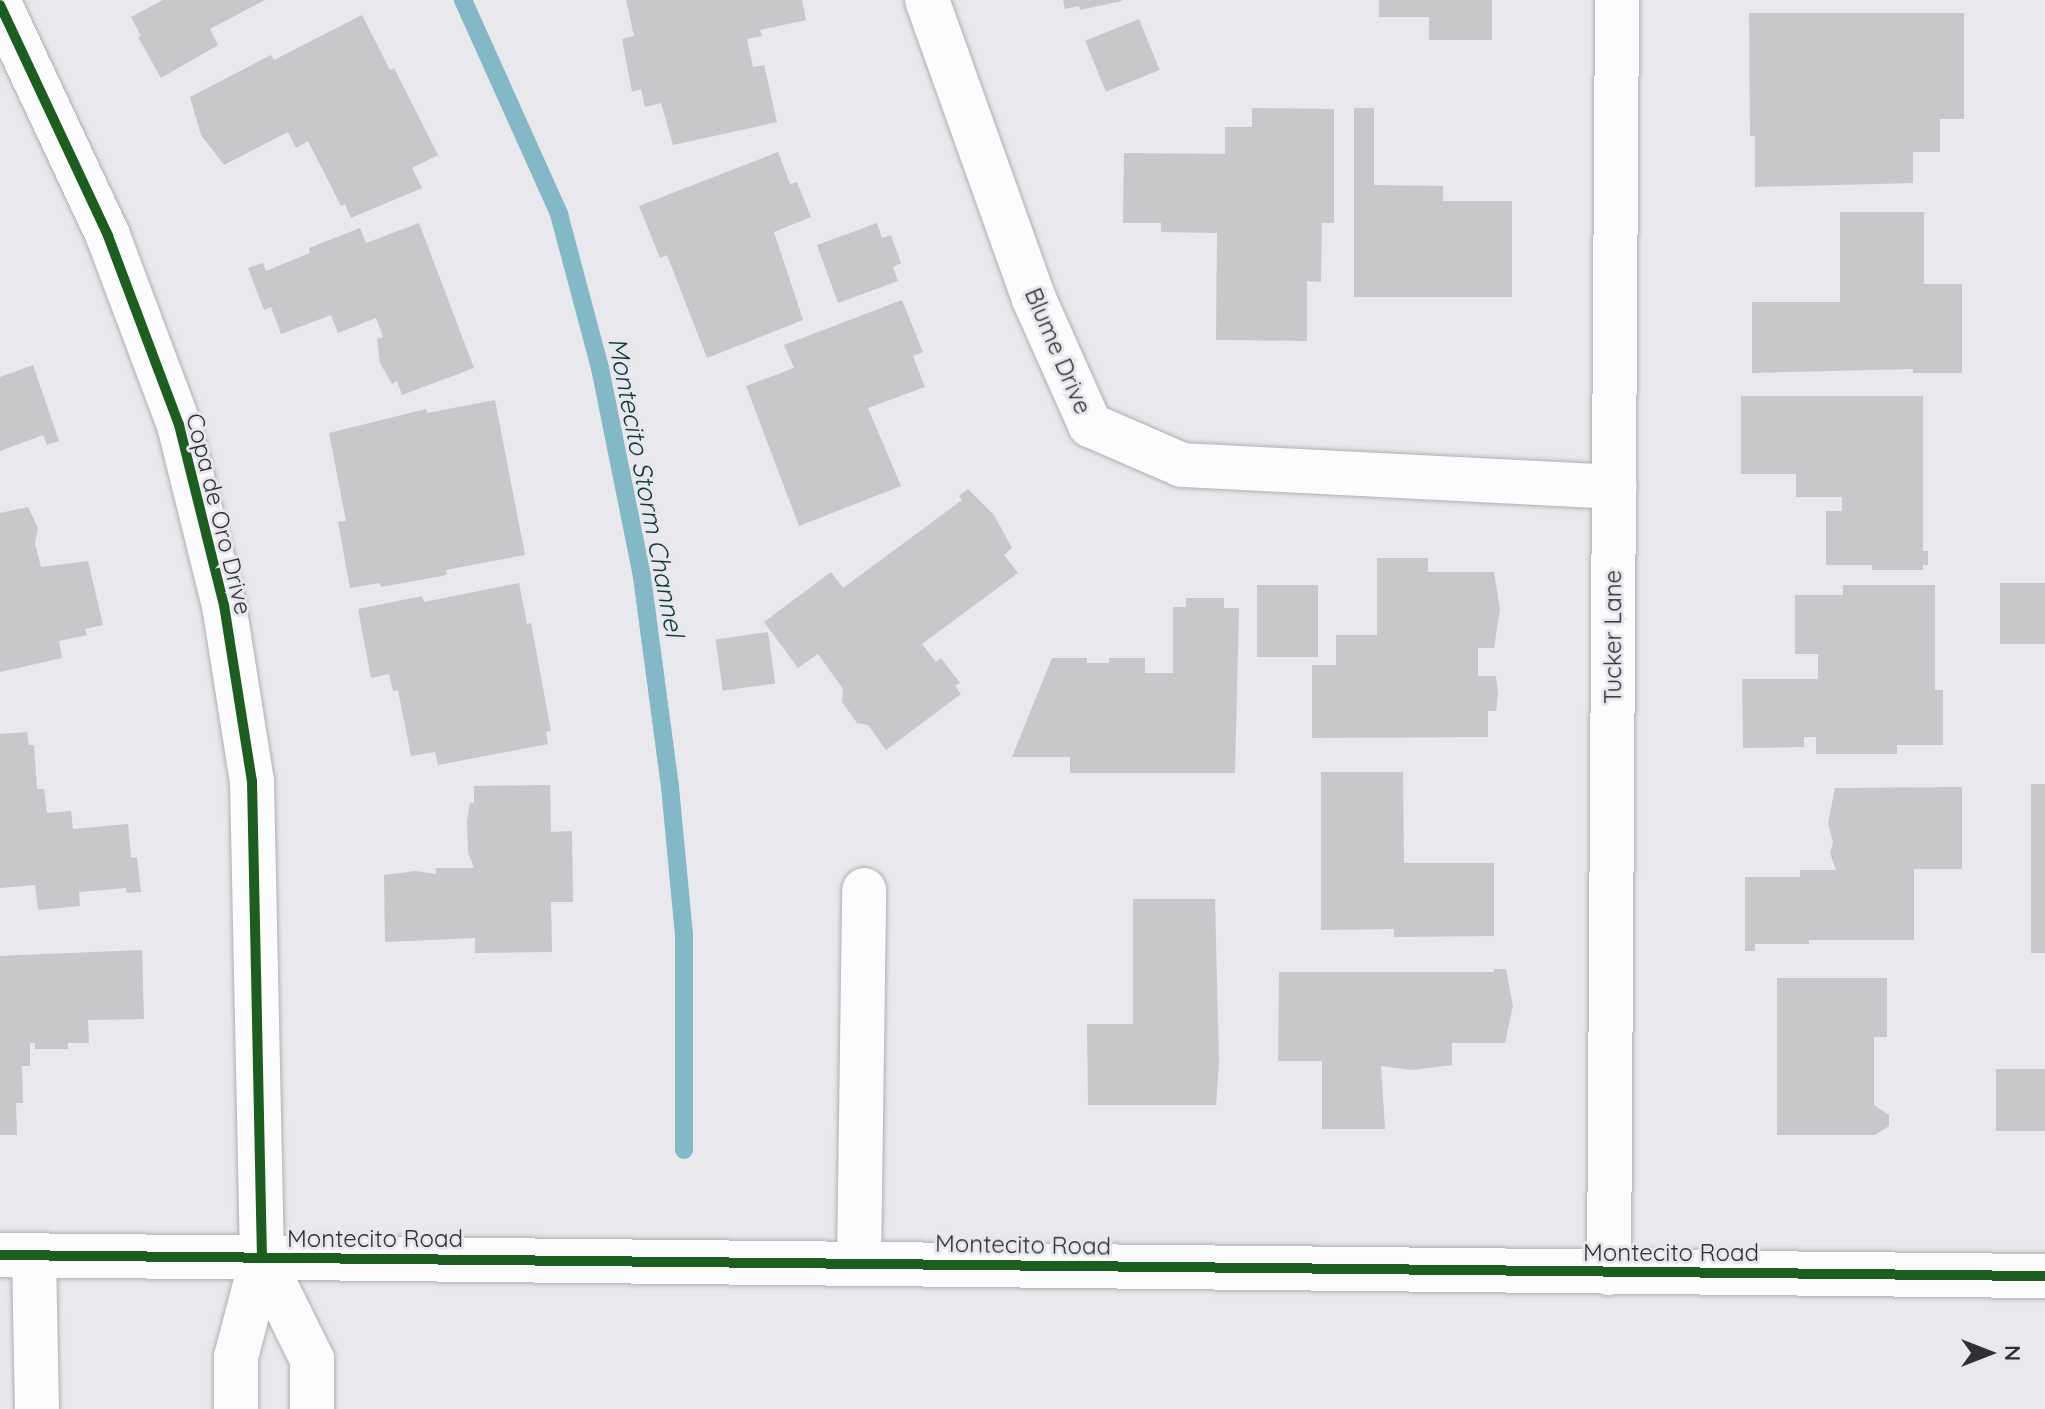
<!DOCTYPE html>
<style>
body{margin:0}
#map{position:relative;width:2045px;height:1409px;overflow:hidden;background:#e8e8ed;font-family:Quicksand,sans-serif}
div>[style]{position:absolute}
.stream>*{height:18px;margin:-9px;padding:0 9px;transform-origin:9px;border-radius:9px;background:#83b9c6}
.building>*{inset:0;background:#c8c7ca;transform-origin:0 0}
.roads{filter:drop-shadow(0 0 2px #b0b0b4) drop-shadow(0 0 2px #b0b0b4)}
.minor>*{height:44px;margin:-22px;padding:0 22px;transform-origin:22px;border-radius:22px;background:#fcfcfc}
.cycleway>*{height:10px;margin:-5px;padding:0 5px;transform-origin:5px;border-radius:5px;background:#1b5e20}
span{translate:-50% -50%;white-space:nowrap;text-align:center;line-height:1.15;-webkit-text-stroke:6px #e7e7ee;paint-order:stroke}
.street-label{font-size:24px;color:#313134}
.water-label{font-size:26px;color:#12383f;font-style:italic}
.north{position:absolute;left:1949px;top:1313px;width:80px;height:80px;-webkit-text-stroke:6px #e7e7ee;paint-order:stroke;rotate:90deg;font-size:22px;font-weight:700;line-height:32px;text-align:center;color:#313134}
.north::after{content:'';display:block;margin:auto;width:28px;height:36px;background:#313134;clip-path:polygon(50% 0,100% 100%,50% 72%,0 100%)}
</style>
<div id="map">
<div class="stream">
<div style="left:463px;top:0;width:235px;rotate:65.8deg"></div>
<div style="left:559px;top:214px;width:159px;rotate:75.1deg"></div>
<div style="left:600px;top:368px;width:213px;rotate:78.6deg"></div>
<div style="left:642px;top:577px;width:212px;rotate:82.4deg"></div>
<div style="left:670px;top:787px;width:148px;rotate:84.6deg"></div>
<div style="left:684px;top:934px;width:216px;rotate:90deg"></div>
</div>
<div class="building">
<div style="clip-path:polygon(163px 0,265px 0,210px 29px,218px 45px,161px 78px,138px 37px,141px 36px,131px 17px)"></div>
<div style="clip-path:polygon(626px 0,802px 0,806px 20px,760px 30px,762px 36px,747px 39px,753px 67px,764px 65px,777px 122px,673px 145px,661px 103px,645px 107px,641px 89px,632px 92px,622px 39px,634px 36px)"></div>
<div style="clip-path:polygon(1063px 0,1122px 0,1122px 1px,1080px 10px,1079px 6px,1065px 9px)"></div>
<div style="clip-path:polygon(1379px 0,1492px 0,1492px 40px,1429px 40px,1429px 17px,1379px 17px)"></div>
<div style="clip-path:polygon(1749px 13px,1964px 13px,1964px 119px,1940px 119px,1940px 152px,1913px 152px,1913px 183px,1755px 187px,1755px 136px,1750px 136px)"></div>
<div style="clip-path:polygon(362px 15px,390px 70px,394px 68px,438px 155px,412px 168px,422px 188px,351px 218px,345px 204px,341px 206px,308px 141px,296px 148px,288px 132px,224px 165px,201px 135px,190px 97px,271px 55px,274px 60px)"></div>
<div style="left:1139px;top:19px;width:55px;height:58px;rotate:68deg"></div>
<div style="clip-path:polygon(1252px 108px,1334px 109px,1334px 223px,1322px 223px,1321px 282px,1307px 281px,1307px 341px,1216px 340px,1217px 233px,1161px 232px,1161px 223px,1123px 223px,1124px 153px,1225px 154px,1225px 127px,1252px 127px)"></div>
<div style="clip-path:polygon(1354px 108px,1374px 108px,1374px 185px,1443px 186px,1443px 201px,1512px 201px,1512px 297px,1354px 297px)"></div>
<div style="clip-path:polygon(778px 152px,790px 184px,797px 182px,811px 217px,774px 232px,803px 320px,707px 358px,667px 255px,660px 258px,639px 206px)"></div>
<div style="clip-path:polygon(1840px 212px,1924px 212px,1924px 284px,1962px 284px,1962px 373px,1913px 373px,1913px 369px,1752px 373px,1752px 302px,1840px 302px)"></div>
<div style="clip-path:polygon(419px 223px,474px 368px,402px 395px,397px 381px,392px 384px,380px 363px,377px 339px,383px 337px,376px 318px,338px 333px,331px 315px,281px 334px,271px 307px,264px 310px,248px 268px,263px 263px,266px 271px,310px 253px,309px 248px,360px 228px,366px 243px)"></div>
<div style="clip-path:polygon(877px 223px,882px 238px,891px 235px,901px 263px,893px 267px,898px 281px,838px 303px,817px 245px)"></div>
<div style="clip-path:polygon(902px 300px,923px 352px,913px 356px,925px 387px,868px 408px,901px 486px,799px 526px,746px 386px,794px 368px,784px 345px)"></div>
<div style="clip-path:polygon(33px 365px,59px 441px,47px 445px,43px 435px,0 451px,0 377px)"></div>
<div style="clip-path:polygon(1741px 396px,1923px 396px,1923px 551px,1928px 551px,1928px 565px,1923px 565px,1923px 570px,1872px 570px,1872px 565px,1826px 565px,1826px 511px,1842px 511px,1842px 497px,1796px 497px,1796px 474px,1741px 474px)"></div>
<div style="clip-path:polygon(495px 400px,525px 555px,446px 570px,447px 575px,381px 587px,380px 583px,350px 588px,338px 522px,346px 521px,329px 433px,426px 409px,427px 413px)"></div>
<div style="clip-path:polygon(968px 489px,994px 515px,1012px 548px,1004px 555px,1018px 573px,922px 644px,936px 662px,941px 658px,960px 683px,955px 686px,961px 694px,886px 750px,868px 725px,857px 723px,842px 702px,843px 689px,818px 654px,798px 668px,764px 622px,831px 572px,843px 588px,962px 500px,959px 496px)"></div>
<div style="clip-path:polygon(28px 507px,38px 528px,35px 543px,41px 567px,88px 561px,103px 625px,85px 629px,87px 635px,59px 641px,62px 658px,0 672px,0 513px)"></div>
<div style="clip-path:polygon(1377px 558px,1428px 558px,1428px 572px,1494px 572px,1500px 609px,1494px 648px,1478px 648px,1478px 676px,1496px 676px,1498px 694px,1496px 711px,1488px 711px,1488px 737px,1312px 738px,1312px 665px,1336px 665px,1336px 635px,1377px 635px)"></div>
<div style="clip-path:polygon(519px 583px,527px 624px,531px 623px,551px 731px,546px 732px,548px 744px,438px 765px,435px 752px,411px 756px,398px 690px,393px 691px,389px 674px,371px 678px,358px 609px,422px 596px,424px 602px)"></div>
<div style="left:2000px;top:583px;width:45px;height:61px"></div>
<div style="left:1257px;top:585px;width:61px;height:72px"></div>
<div style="clip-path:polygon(1843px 585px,1935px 585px,1935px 690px,1943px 690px,1943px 745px,1897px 745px,1897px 754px,1816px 754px,1816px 737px,1804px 737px,1804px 747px,1743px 748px,1742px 679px,1818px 679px,1818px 654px,1795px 654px,1795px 595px,1843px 595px)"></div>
<div style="clip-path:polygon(1186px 598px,1224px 598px,1224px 608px,1239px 608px,1235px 773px,1070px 773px,1070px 757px,1012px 757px,1052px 658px,1087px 658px,1087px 663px,1109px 663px,1109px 658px,1145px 658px,1145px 673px,1173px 673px,1173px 607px,1186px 607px)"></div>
<div style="left:768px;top:632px;width:52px;height:53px;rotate:82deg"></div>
<div style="clip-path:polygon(27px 732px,29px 745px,34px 745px,37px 789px,44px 789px,47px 813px,71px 811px,73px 829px,128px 824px,131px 858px,137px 857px,141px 892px,127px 893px,126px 888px,79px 892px,80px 906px,38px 910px,35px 885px,0 888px,0 734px)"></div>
<div style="clip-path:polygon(1321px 772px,1403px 772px,1404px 863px,1494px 863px,1494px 936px,1394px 937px,1394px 929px,1321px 930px)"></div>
<div style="left:2031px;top:784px;width:14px;height:169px"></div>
<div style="clip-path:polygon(550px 785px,551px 832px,572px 831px,573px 902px,551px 902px,552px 952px,475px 953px,475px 938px,385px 942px,384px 875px,416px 871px,436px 874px,436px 868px,474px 868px,468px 852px,467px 821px,470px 803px,474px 803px,474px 786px)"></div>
<div style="clip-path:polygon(1962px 787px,1962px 869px,1914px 869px,1914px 940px,1809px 940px,1809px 944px,1755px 944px,1755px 951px,1745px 951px,1745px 877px,1800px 877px,1800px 870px,1836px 870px,1830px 853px,1833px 842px,1828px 823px,1835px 788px)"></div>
<div style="clip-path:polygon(1133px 899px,1215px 899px,1219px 1063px,1216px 1105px,1088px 1105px,1087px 1024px,1133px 1024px)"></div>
<div style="clip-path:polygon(142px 950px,144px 1019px,88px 1020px,89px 1043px,68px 1043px,68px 1049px,35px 1049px,35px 1043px,30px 1043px,30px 1066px,22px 1066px,23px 1103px,16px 1103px,17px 1135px,0 1135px,0 956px)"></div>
<div style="clip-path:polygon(1494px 969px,1506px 969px,1513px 1006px,1505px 1043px,1452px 1043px,1452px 1065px,1413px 1070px,1381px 1066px,1385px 1129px,1322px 1129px,1322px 1061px,1278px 1061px,1279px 972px,1494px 972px)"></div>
<div style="clip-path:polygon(1777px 978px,1887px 978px,1887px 1037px,1874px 1037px,1874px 1105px,1889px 1115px,1889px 1126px,1875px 1135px,1777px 1135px)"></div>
<div style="left:1996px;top:1069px;width:49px;height:62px"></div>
</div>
<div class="roads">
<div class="minor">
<div style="left:927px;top:0;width:318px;rotate:70.3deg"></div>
<div style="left:1034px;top:299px;width:138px;rotate:66deg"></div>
<div style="left:1090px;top:425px;width:100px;rotate:23.5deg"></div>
<div style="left:1182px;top:465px;width:433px;rotate:2.9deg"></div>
<div style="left:0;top:5px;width:255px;rotate:64.9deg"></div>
<div style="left:108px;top:236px;width:202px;rotate:69.4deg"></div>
<div style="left:179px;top:425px;width:186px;rotate:76deg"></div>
<div style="left:224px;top:605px;width:178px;rotate:81deg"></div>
<div style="left:252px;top:781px;width:477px;rotate:88.8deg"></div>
<div style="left:262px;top:1258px;width:102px;rotate:104.7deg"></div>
<div style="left:236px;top:1357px;width:52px;rotate:90deg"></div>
<div style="left:0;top:1255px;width:2045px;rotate:0.59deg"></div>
<div style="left:34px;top:1255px;width:154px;rotate:88.9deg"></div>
<div style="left:262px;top:1258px;width:113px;rotate:63.7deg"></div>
<div style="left:312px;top:1359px;width:50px;rotate:90deg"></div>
<div style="left:859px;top:1263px;width:373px;rotate:-89.2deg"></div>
<div style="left:1609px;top:1273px;width:1273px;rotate:-89.64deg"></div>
</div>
</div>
<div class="cycleway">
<div style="left:0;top:5px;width:255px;rotate:64.9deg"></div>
<div style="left:108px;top:236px;width:202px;rotate:69.4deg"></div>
<div style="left:179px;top:425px;width:186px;rotate:76deg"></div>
<div style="left:224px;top:605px;width:178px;rotate:81deg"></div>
<div style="left:252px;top:781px;width:477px;rotate:88.8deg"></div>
<div style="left:0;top:1255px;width:2045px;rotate:0.59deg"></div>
</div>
<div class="street-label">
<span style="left:1058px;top:351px;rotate:67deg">Blume Drive</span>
<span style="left:219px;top:514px;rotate:76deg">Copa de Oro Drive</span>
<span style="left:1613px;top:637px;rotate:-90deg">Tucker Lane</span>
<span style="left:375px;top:1239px">Montecito Road</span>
<span style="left:1023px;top:1245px;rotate:1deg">Montecito Road</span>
<span style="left:1671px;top:1253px">Montecito Road</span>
</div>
<div class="water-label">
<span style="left:646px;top:487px;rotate:79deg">Montecito Storm Channel</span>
</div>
<div class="north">N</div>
</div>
